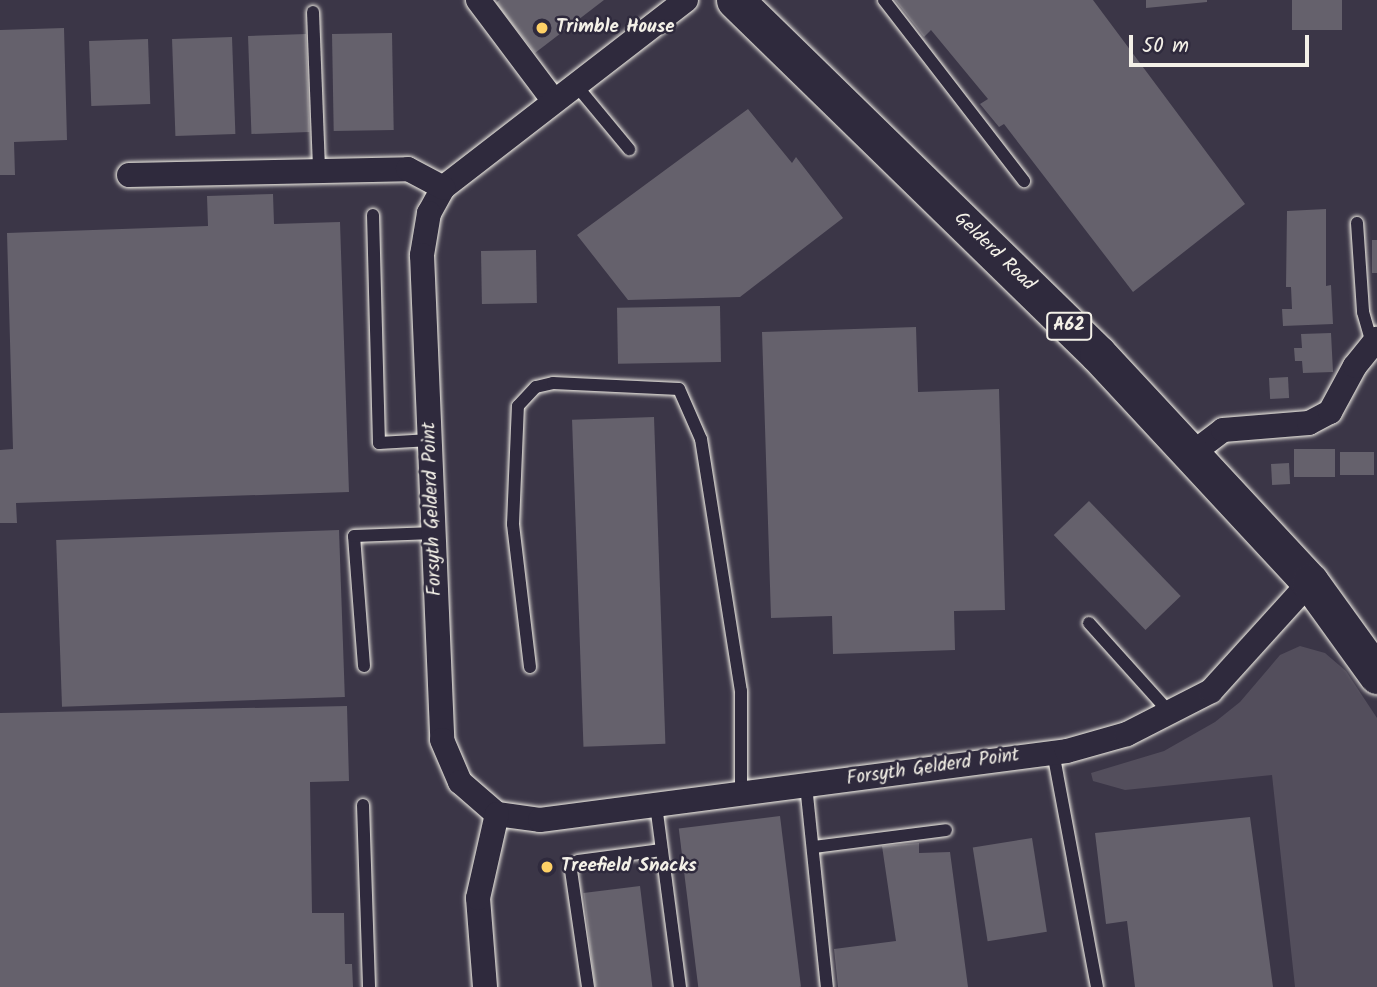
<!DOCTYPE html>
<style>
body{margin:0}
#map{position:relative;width:1377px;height:987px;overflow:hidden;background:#3b3647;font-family:Kalam,sans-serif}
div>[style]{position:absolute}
.green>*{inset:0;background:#534e5c}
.building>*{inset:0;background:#65616c;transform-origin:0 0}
.roads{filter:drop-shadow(0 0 2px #f4f1e8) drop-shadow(0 0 2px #f4f1e8)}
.service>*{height:12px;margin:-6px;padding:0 6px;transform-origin:6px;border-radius:6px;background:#2f2a3d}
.minor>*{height:24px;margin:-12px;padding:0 12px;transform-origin:12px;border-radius:12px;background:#2f2a3d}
.primary>*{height:37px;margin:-18.5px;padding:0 18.5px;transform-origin:18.5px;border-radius:18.5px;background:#2f2a3d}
.dots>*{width:19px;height:19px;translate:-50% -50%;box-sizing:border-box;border:4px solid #2f2a3d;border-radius:50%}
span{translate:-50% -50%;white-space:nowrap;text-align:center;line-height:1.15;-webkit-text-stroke:5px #2f2a3d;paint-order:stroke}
.shield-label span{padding:2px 5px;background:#2f2a3d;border:2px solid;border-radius:5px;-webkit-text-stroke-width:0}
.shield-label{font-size:18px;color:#f4f1e8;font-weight:700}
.poi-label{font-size:19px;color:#f4f1e8;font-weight:700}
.left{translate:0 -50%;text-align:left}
.street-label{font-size:19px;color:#f4f1e8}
.scale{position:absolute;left:1129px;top:35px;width:180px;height:32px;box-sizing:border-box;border:4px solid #f4f1e8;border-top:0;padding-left:9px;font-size:21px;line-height:24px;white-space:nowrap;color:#f4f1e8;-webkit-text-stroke:5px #2f2a3d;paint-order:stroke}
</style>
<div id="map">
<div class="green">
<div style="clip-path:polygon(1300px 646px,1325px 653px,1346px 671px,1377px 718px,1377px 987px,1295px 987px,1272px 775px,1125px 790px,1093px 781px,1091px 773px,1164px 751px,1215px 722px,1240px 702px,1280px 655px)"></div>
</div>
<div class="building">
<div style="clip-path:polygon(499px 0,604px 0,535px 53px,496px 3px)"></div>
<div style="clip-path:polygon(895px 0,1093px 0,1245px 204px,1133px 292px,1004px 124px,999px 127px,980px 104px,988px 99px,931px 30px,924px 37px)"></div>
<div style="clip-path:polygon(1146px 0,1207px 0,1207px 2px,1146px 8px)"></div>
<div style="left:1292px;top:0;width:50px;height:30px"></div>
<div style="clip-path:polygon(64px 28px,67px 140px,14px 142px,15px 175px,0 175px,0 30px)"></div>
<div style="left:392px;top:33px;width:97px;height:60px;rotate:89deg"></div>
<div style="left:306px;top:34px;width:98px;height:58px;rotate:88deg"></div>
<div style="left:232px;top:37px;width:97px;height:60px;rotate:88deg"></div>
<div style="left:148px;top:39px;width:65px;height:59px;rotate:88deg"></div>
<div style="clip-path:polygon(748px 109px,792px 163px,796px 157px,843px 218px,740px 297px,628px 300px,577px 235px)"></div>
<div style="clip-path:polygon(273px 194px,274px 224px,340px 222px,349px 492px,16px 503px,17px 523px,0 523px,0 450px,13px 449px,7px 233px,208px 226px,207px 196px)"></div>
<div style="clip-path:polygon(1326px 209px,1326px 286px,1331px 285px,1333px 324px,1283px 326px,1282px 309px,1292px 309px,1291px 287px,1286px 287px,1287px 211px)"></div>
<div style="left:1372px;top:240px;width:5px;height:33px"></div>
<div style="left:536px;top:250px;width:53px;height:55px;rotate:89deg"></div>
<div style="left:720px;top:306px;width:56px;height:103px;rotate:89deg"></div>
<div style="clip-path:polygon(916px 327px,918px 392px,999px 389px,1005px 610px,954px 611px,955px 650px,833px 654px,832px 616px,771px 618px,762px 332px)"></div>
<div style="clip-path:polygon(1331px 333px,1333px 372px,1303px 373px,1302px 361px,1295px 361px,1294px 348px,1302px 348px,1301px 334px)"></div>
<div style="left:1288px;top:377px;width:21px;height:19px;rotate:87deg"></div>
<div style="left:654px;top:417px;width:327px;height:82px;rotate:88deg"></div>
<div style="left:1294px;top:449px;width:41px;height:28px"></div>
<div style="left:1340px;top:452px;width:34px;height:23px"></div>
<div style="left:1289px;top:463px;width:21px;height:18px;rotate:87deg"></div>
<div style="left:1089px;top:501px;width:132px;height:49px;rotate:46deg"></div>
<div style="left:339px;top:530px;width:167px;height:283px;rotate:88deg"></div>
<div style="clip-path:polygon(347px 706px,349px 781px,310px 782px,312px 913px,344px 913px,345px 964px,352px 964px,353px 987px,0 987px,0 713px)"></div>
<div style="left:780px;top:816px;width:172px;height:102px;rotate:83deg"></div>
<div style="clip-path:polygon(1250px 817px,1273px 987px,1135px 987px,1127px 921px,1106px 924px,1095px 833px)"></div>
<div style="left:1032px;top:838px;width:95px;height:60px;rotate:81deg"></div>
<div style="clip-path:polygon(919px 843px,919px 853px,950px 852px,968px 987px,838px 987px,834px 949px,896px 941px,882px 846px)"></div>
<div style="left:640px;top:886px;width:102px;height:57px;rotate:83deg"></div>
</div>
<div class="roads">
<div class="service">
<div style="left:884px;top:0;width:229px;rotate:52.3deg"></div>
<div style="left:313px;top:12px;width:158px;rotate:87.8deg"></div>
<div style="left:575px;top:84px;width:85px;rotate:50.3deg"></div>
<div style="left:373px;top:215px;width:228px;rotate:88.5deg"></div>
<div style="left:379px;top:443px;width:51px;rotate:-3.4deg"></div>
<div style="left:1357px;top:223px;width:89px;rotate:86.1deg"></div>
<div style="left:1363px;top:312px;width:32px;rotate:74deg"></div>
<div style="left:1089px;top:623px;width:120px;rotate:48deg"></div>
<div style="left:364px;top:666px;width:130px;rotate:-94.4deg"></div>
<div style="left:354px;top:536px;width:80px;rotate:-2.1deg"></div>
<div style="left:530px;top:667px;width:144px;rotate:-96.8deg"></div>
<div style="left:513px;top:524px;width:118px;rotate:-87.6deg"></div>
<div style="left:518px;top:406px;width:26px;rotate:-47deg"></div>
<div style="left:536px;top:387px;width:17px;rotate:-13deg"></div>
<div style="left:553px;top:383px;width:126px;rotate:2.7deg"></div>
<div style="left:679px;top:389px;width:55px;rotate:66.3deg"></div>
<div style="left:701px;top:439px;width:255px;rotate:81deg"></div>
<div style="left:741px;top:691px;width:102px;rotate:90deg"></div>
<div style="left:1053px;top:752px;width:239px;rotate:79.4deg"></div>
<div style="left:806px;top:785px;width:203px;rotate:84.1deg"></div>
<div style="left:363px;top:805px;width:182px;rotate:88.1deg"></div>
<div style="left:656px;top:805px;width:184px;rotate:82.5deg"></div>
<div style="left:814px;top:847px;width:133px;rotate:-7.3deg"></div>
<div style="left:588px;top:987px;width:118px;rotate:-98.3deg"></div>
<div style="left:571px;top:870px;width:11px;rotate:-52deg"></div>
<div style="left:578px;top:861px;width:84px;rotate:-7.5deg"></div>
</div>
<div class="minor">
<div style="left:478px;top:0;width:125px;rotate:53.1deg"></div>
<div style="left:686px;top:0;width:307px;rotate:142.3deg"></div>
<div style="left:443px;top:188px;width:29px;rotate:119deg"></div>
<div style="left:429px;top:213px;width:43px;rotate:99.5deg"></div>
<div style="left:422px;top:255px;width:485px;rotate:87.6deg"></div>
<div style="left:442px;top:740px;width:46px;rotate:66.8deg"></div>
<div style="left:460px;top:782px;width:49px;rotate:40.9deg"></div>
<div style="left:497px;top:814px;width:43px;rotate:7.9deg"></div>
<div style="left:540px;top:820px;width:531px;rotate:-7.46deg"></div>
<div style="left:1067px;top:751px;width:62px;rotate:-15.8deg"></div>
<div style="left:1127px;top:734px;width:94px;rotate:-27.1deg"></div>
<div style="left:1211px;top:691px;width:147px;rotate:-47.8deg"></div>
<div style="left:129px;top:175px;width:279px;rotate:-1.2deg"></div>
<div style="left:408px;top:169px;width:40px;rotate:28deg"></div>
<div style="left:1190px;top:455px;width:41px;rotate:-37.1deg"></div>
<div style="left:1223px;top:430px;width:86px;rotate:-4.7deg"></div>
<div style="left:1309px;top:423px;width:24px;rotate:-28deg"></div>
<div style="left:1330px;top:412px;width:52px;rotate:-61.5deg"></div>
<div style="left:1355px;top:366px;width:35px;rotate:-51deg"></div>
<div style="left:485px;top:987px;width:89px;rotate:-94.5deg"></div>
<div style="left:478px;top:898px;width:86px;rotate:-77.3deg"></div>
</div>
<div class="primary">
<div style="left:735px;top:0;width:507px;rotate:44.28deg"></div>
<div style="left:1098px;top:354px;width:311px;rotate:47.1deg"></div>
<div style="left:1310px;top:582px;width:115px;rotate:54.2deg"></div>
</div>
</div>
<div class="dots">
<div style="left:542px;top:28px;background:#ffd166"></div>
<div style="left:547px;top:867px;background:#ffd166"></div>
</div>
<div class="shield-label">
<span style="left:1069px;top:326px">A62</span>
</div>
<div class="poi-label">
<span class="left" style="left:556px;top:28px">Trimble House</span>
<span class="left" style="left:561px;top:867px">Treefield Snacks</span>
</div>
<div class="street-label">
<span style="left:994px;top:252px;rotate:44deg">Gelderd Road</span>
<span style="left:433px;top:509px;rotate:-92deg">Forsyth Gelderd Point</span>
<span style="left:933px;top:768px;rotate:-8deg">Forsyth Gelderd Point</span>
</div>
<div class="scale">50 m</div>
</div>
